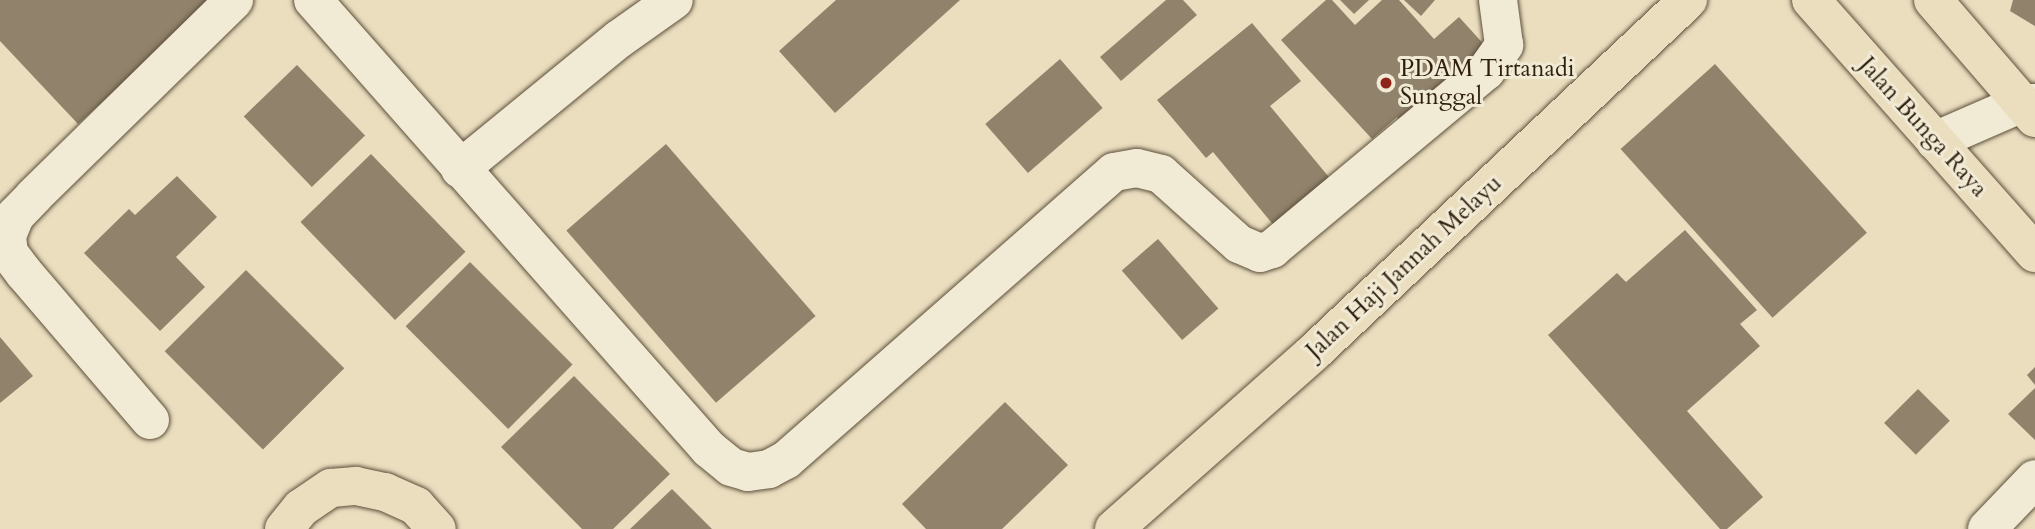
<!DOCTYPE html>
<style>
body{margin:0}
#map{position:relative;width:2035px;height:529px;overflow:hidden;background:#eadebf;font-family:Cardo,serif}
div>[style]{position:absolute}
.building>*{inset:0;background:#90826b;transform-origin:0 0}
.roads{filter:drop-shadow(0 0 2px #5e4f3b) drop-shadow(0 0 2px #5e4f3b)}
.minor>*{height:38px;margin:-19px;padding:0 19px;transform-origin:19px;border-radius:19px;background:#f1ead5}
.major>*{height:38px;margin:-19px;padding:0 19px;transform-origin:19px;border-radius:19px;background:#eadebf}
.dots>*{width:19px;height:19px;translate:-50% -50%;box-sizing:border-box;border:4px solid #f1ead5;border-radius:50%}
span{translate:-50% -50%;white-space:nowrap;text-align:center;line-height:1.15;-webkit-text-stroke:6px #f1ead5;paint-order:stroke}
.poi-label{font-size:24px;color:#2f1f0f}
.left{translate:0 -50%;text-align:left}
.street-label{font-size:24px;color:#2f1f0f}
</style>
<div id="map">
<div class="building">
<div style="clip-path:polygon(0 0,215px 0,78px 124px,0 41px)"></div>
<div style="clip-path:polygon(836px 0,960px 0,835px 113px,779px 51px)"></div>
<div style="clip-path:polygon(1166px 0,1183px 0,1197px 15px,1121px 81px,1100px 57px)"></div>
<div style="clip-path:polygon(1326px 0,1332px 0,1355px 25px,1382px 0,1399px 0,1434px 39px,1459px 17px,1489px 50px,1404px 126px,1397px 117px,1372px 139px,1281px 40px)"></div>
<div style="clip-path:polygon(1340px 0,1369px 0,1354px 14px)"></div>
<div style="clip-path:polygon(1404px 0,1435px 0,1421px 16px)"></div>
<div style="clip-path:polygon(2013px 0,2035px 0,2035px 26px,2010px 11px)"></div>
<div style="clip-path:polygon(1252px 23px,1301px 81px,1270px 106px,1333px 182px,1276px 228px,1213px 152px,1206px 158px,1157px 100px)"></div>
<div style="left:1060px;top:59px;width:65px;height:99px;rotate:49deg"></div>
<div style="left:1715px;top:64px;width:227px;height:127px;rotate:48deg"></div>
<div style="left:297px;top:65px;width:98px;height:74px;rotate:46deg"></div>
<div style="left:666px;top:144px;width:228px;height:132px;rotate:49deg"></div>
<div style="left:371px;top:154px;width:136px;height:98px;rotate:46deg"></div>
<div style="clip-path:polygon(177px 176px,217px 217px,176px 257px,205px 287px,160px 331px,84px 253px,129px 209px,135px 215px)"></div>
<div style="clip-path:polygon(1685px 230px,1757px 310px,1740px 324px,1760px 346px,1687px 411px,1763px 497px,1727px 529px,1720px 529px,1548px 335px,1617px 273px,1626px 282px)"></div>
<div style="left:1158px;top:239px;width:92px;height:48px;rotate:49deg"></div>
<div style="left:470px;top:262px;width:145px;height:91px;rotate:45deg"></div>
<div style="left:246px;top:270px;width:139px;height:115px;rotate:45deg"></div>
<div style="clip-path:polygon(0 337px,33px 376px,0 403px)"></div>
<div style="clip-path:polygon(2035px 367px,2035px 385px,2027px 375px)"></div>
<div style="clip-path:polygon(574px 376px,670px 474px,613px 529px,582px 529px,501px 447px)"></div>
<div style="clip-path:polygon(2035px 388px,2035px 440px,2008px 414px)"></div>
<div style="left:1918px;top:389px;width:45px;height:48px;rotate:45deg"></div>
<div style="clip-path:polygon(1005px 402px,1068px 465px,1002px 529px,926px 529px,902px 504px)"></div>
<div style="clip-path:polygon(672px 489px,712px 529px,630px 529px)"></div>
</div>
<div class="roads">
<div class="minor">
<div style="left:313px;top:0;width:599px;rotate:48.59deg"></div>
<div style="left:709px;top:449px;width:28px;rotate:39deg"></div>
<div style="left:731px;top:467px;width:18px;rotate:16deg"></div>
<div style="left:748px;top:472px;width:21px;rotate:-8deg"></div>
<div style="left:769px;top:469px;width:19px;rotate:-28deg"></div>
<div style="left:786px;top:460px;width:436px;rotate:-41.3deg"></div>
<div style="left:1114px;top:172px;width:23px;rotate:-10deg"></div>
<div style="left:1137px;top:168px;width:25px;rotate:14deg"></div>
<div style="left:1161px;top:174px;width:105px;rotate:41.9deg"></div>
<div style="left:1239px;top:244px;width:23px;rotate:23deg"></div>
<div style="left:1260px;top:253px;width:13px;rotate:-18deg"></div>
<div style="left:1272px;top:249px;width:278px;rotate:-39.8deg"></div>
<div style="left:1486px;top:71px;width:32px;rotate:-55deg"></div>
<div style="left:1504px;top:45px;width:45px;rotate:-97.6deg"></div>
<div style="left:1935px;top:141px;width:95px;rotate:-23.6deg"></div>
<div style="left:2022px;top:103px;width:13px"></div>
<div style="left:460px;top:169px;width:205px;rotate:-39.3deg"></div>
<div style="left:619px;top:39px;width:67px;rotate:-35.3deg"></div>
<div style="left:150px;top:420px;width:194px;rotate:-130.6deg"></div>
<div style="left:24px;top:273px;width:25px;rotate:-127deg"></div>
<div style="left:9px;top:253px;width:17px;rotate:-97deg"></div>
<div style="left:7px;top:236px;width:22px;rotate:-68deg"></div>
<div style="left:15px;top:216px;width:28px;rotate:-46deg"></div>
<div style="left:34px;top:196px;width:280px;rotate:-44.4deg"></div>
<div style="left:1987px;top:529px;width:69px;rotate:-46.2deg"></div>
</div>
<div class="major">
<div style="left:1811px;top:0;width:338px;rotate:48.5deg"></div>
<div style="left:1933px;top:0;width:156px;rotate:49.2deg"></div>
<div style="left:284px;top:529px;width:27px;rotate:-51deg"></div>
<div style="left:301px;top:508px;width:36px;rotate:-34deg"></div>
<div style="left:331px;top:488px;width:25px;rotate:-5deg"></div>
<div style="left:356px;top:486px;width:30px;rotate:12deg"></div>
<div style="left:385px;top:492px;width:34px;rotate:24deg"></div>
<div style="left:416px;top:506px;width:31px;rotate:48deg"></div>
<div style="left:1114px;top:529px;width:266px;rotate:-41.5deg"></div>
<div style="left:1313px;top:353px;width:515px;rotate:-43.27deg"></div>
</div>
</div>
<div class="dots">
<div style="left:1386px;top:83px;background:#8f2418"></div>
</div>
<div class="poi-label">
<span class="left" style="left:1400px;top:83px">PDAM Tirtanadi<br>Sunggal</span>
</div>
<div class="street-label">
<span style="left:1923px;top:127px;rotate:48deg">Jalan Bunga Raya</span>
<span style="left:1404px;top:267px;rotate:-43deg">Jalan Haji Jannah Melayu</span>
</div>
</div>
